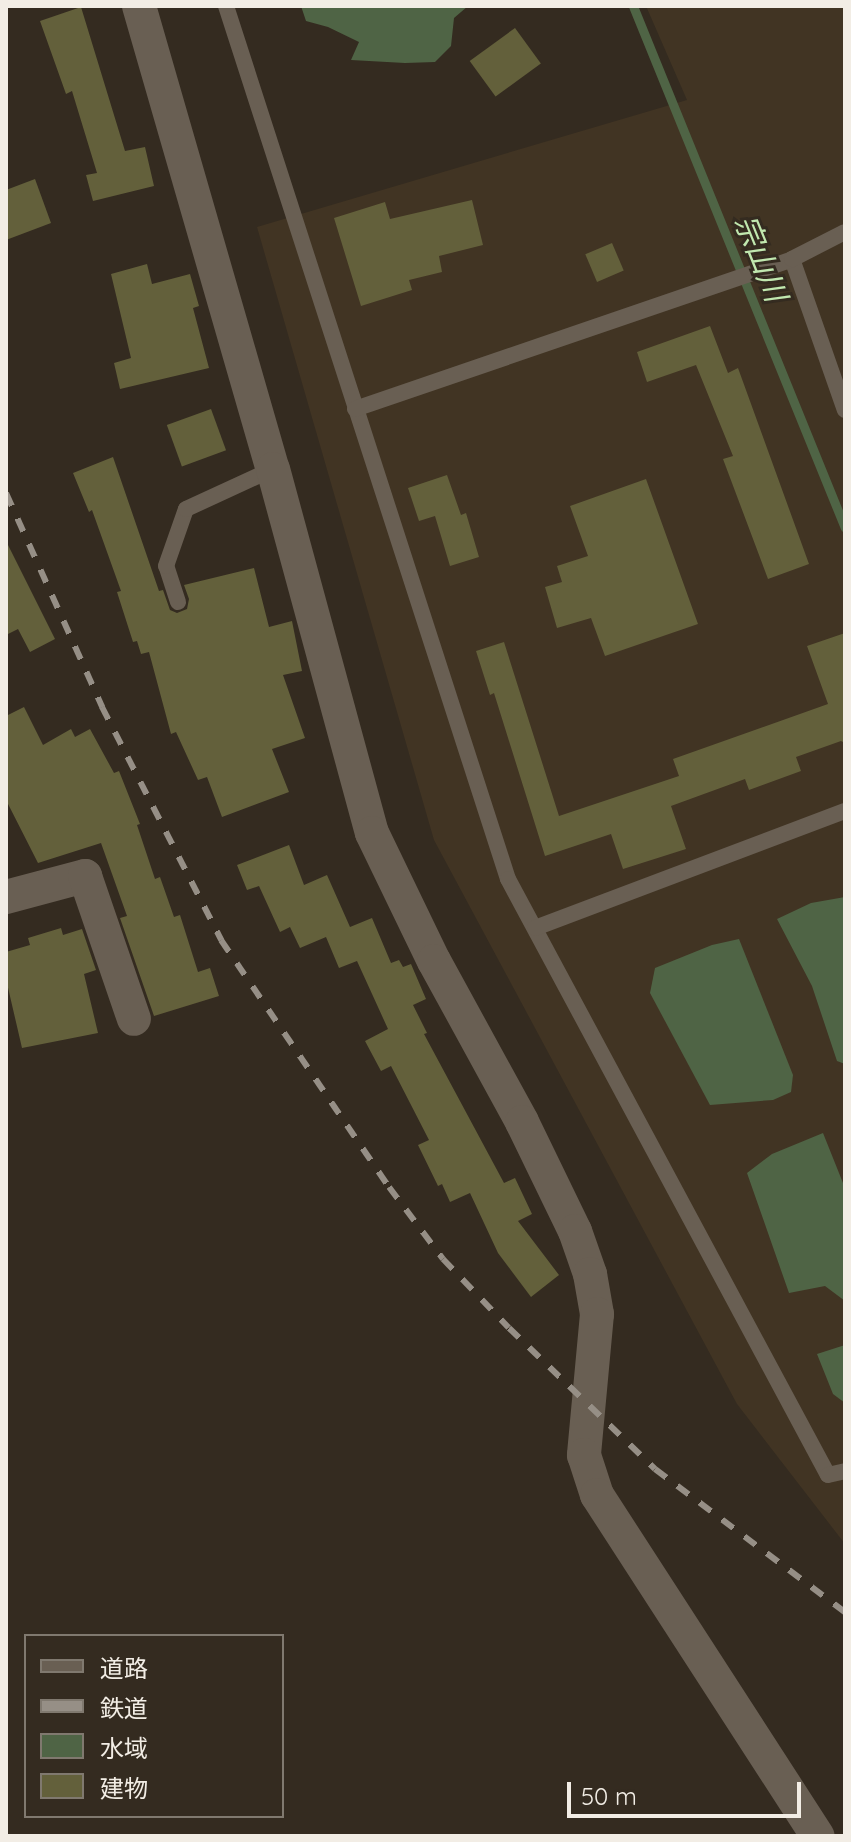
<!DOCTYPE html>
<meta charset="utf-8">
<style>
body{margin:0}
#map{position:relative;width:851px;height:1842px;overflow:hidden;background:#342b20;font-family:Quicksand,"Noto Sans JP",sans-serif}
div>[style]{position:absolute}
.built>*{inset:0;background:#413423}
.water>*{inset:0;background:#4f6445}
.stream>*{height:9px;margin:-4.5px;padding:0 4.5px;transform-origin:4.5px;border-radius:4.5px;background:#4f6445}
.building>*{inset:0;background:#63603b;transform-origin:0 0}
.service>*{height:16px;margin:-8px;padding:0 8px;transform-origin:8px;border-radius:8px;background:#695f53}
.minor>*{height:34px;margin:-17px;padding:0 17px;transform-origin:17px;border-radius:17px;background:#695f53}
.rail>*{height:6px;margin-top:-3px;transform-origin:0;background:repeating-linear-gradient(90deg,#968f86 0 14px,transparent 0 28px)}
span{translate:-50% -50%;white-space:nowrap;text-align:center;line-height:1.15;-webkit-text-stroke:6px #342b20;paint-order:stroke}
.water-label{font-size:30px;color:#c1e8af;font-style:italic}
.frame{position:absolute;inset:0;border:8px solid #f2ede5;pointer-events:none}
.legend{position:absolute;left:24px;top:1634px;width:260px;height:184px;box-sizing:border-box;background:#342b20;border:2px solid #80796f;margin:0;padding:10px 14px;list-style:none;font-size:24px;color:#f2ede5}
.legend li{display:flex;align-items:center;gap:16px;height:40px}
.legend b{width:40px;border:2px solid #80796f}
.scale{position:absolute;left:567px;top:1782px;width:234px;height:36px;box-sizing:border-box;border:4px solid #f2ede5;border-top:0;padding-left:10px;font-size:24px;line-height:28px;white-space:nowrap;color:#f2ede5;-webkit-text-stroke:6px #342b20;paint-order:stroke}
</style>
<div id="map">
<div class="built">
<div style="clip-path:polygon(646px 6px,845px 6px,845px 1544px,737px 1404px,434px 840px,257px 227px,687px 100px)"></div>
</div>
<div class="water">
<div style="clip-path:polygon(301px 6px,468px 6px,454px 18px,451px 46px,435px 62px,405px 63px,351px 60px,359px 42px,328px 27px,306px 21px)"></div>
<div style="clip-path:polygon(845px 897px,845px 1064px,837px 1061px,812px 986px,777px 919px,811px 903px)"></div>
<div style="clip-path:polygon(739px 939px,793px 1075px,791px 1092px,773px 1100px,710px 1105px,650px 993px,655px 968px,712px 945px)"></div>
<div style="clip-path:polygon(823px 1133px,845px 1188px,845px 1301px,825px 1286px,789px 1293px,747px 1173px,772px 1154px)"></div>
<div style="clip-path:polygon(845px 1345px,845px 1403px,833px 1394px,817px 1354px)"></div>
</div>
<div class="stream">
<div style="left:633px;top:6px;width:563px;rotate:67.9deg"></div>
</div>
<div class="building">
<div style="clip-path:polygon(81px 7px,125px 151px,145px 147px,154px 186px,93px 201px,86px 175px,97px 173px,72px 91px,66px 94px,40px 21px)"></div>
<div style="left:515px;top:28px;width:44px;height:56px;rotate:54deg"></div>
<div style="clip-path:polygon(35px 179px,51px 223px,6px 240px,6px 190px)"></div>
<div style="clip-path:polygon(472px 200px,483px 245px,439px 256px,442px 272px,409px 280px,412px 290px,361px 306px,334px 218px,385px 202px,390px 219px)"></div>
<div style="left:612px;top:243px;width:30px;height:29px;rotate:67deg"></div>
<div style="clip-path:polygon(147px 264px,152px 284px,190px 274px,199px 306px,193px 308px,209px 368px,120px 389px,114px 363px,131px 358px,111px 274px)"></div>
<div style="clip-path:polygon(710px 326px,728px 373px,738px 368px,809px 564px,768px 579px,723px 459px,733px 456px,696px 365px,647px 382px,637px 352px)"></div>
<div style="left:211px;top:409px;width:44px;height:47px;rotate:70deg"></div>
<div style="clip-path:polygon(113px 457px,159px 591px,163px 590px,170px 610px,177px 613px,187px 609px,189px 599px,184px 585px,254px 568px,269px 627px,292px 621px,302px 671px,283px 675px,305px 738px,272px 749px,289px 792px,222px 817px,207px 777px,198px 780px,176px 732px,171px 734px,149px 652px,141px 654px,137px 641px,133px 642px,117px 592px,121px 591px,92px 510px,89px 512px,73px 473px)"></div>
<div style="clip-path:polygon(447px 475px,461px 515px,466px 513px,479px 557px,450px 566px,435px 516px,419px 521px,408px 488px)"></div>
<div style="clip-path:polygon(646px 479px,698px 624px,605px 656px,591px 618px,557px 628px,545px 587px,562px 582px,557px 566px,588px 556px,570px 506px)"></div>
<div style="clip-path:polygon(6px 541px,55px 639px,30px 652px,18px 629px,6px 635px)"></div>
<div style="clip-path:polygon(845px 633px,845px 743px,841px 741px,796px 757px,801px 771px,749px 790px,745px 779px,671px 806px,686px 849px,623px 869px,611px 834px,545px 856px,494px 693px,490px 695px,476px 651px,504px 642px,559px 816px,679px 776px,673px 759px,828px 704px,807px 646px)"></div>
<div style="clip-path:polygon(24px 707px,43px 745px,71px 729px,75px 737px,90px 729px,114px 773px,119px 771px,140px 824px,137px 825px,155px 879px,160px 877px,174px 917px,180px 915px,198px 972px,210px 968px,219px 996px,154px 1016px,120px 918px,127px 916px,101px 843px,38px 863px,6px 800px,6px 716px)"></div>
<div style="clip-path:polygon(289px 845px,304px 885px,327px 875px,350px 927px,372px 918px,391px 963px,399px 960px,403px 967px,411px 964px,426px 999px,413px 1005px,427px 1033px,424px 1034px,504px 1183px,515px 1178px,532px 1214px,518px 1221px,559px 1275px,531px 1297px,498px 1253px,470px 1193px,450px 1202px,442px 1184px,438px 1186px,418px 1145px,429px 1140px,391px 1066px,381px 1071px,365px 1041px,388px 1029px,357px 961px,339px 968px,326px 937px,300px 948px,290px 927px,280px 932px,259px 886px,247px 890px,237px 865px)"></div>
<div style="clip-path:polygon(61px 928px,63px 935px,82px 929px,96px 970px,84px 974px,98px 1033px,22px 1048px,6px 979px,6px 952px,30px 945px,28px 938px)"></div>
</div>
<div class="service">
<div style="left:226px;top:6px;width:917px;rotate:72.1deg"></div>
<div style="left:508px;top:879px;width:676px;rotate:61.77deg"></div>
<div style="left:828px;top:1475px;width:17px;rotate:-13deg"></div>
<div style="left:792px;top:259px;width:160px;rotate:70.7deg"></div>
<div style="left:355px;top:409px;width:462px;rotate:-18.9deg"></div>
<div style="left:792px;top:259px;width:59px;rotate:-27deg"></div>
<div style="left:178px;top:602px;width:38px;rotate:-108deg"></div>
<div style="left:166px;top:566px;width:60px;rotate:-70.7deg"></div>
<div style="left:186px;top:509px;width:96px;rotate:-24.7deg"></div>
<div style="left:535px;top:928px;width:331px;rotate:-20.7deg"></div>
</div>
<div class="minor">
<div style="left:139px;top:6px;width:482px;rotate:73.9deg"></div>
<div style="left:273px;top:469px;width:377px;rotate:74.8deg"></div>
<div style="left:372px;top:833px;width:142px;rotate:64.2deg"></div>
<div style="left:434px;top:961px;width:183px;rotate:61.3deg"></div>
<div style="left:522px;top:1122px;width:121px;rotate:64.1deg"></div>
<div style="left:575px;top:1231px;width:46px;rotate:70.8deg"></div>
<div style="left:590px;top:1274px;width:41px;rotate:80.1deg"></div>
<div style="left:597px;top:1314px;width:142px;rotate:95.3deg"></div>
<div style="left:584px;top:1455px;width:42px;rotate:72deg"></div>
<div style="left:597px;top:1495px;width:406px;rotate:57.1deg"></div>
<div style="left:6px;top:897px;width:82px;rotate:-14.9deg"></div>
<div style="left:85px;top:876px;width:151px;rotate:71.1deg"></div>
</div>
<div class="rail">
<div style="left:6px;top:493px;width:235px;rotate:65.8deg"></div>
<div style="left:102px;top:707px;width:262px;rotate:62.9deg"></div>
<div style="left:221px;top:940px;width:299px;rotate:55.8deg"></div>
<div style="left:389px;top:1187px;width:90px;rotate:53.1deg"></div>
<div style="left:443px;top:1259px;width:95px;rotate:46.3deg"></div>
<div style="left:509px;top:1328px;width:203px;rotate:44deg"></div>
<div style="left:655px;top:1469px;width:238px;rotate:37deg"></div>
</div>
<div class="water-label">
<span style="left:761px;top:258px;rotate:68deg">宗山川</span>
</div>
<div class="frame"></div>
<ul class="legend">
<li><b style="height:10px;background:#695f53"></b>道路</li>
<li><b style="height:10px;background:#968f86"></b>鉄道</li>
<li><b style="height:22px;background:#4f6445"></b>水域</li>
<li><b style="height:22px;background:#63603b"></b>建物</li>
</ul>
<div class="scale">50 m</div>
</div>
